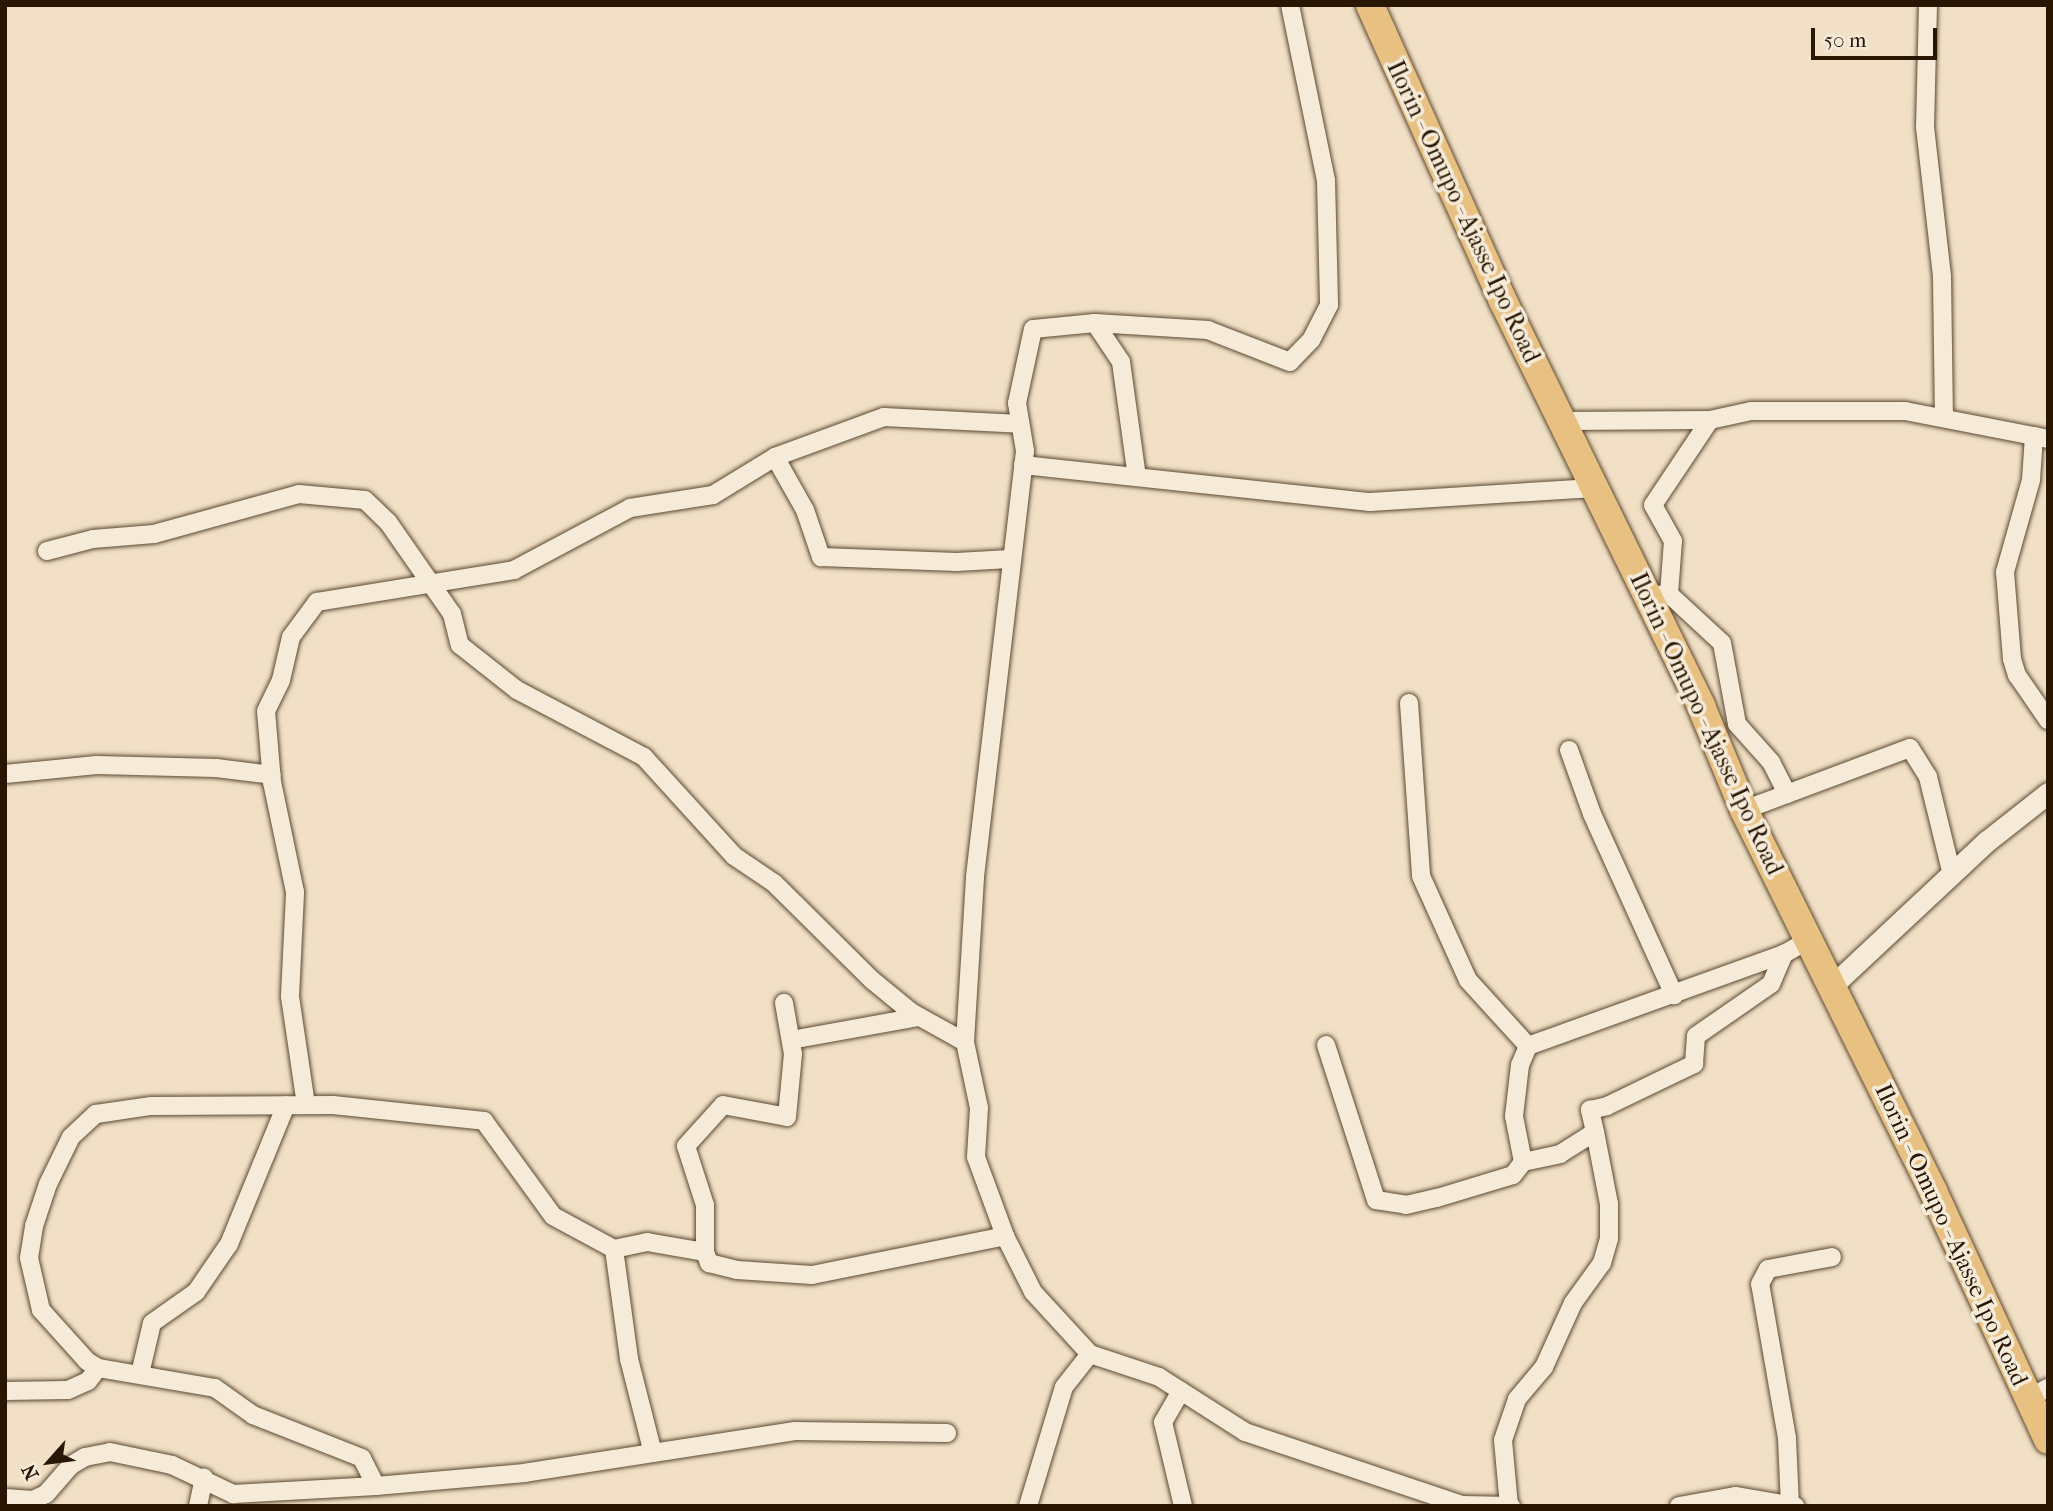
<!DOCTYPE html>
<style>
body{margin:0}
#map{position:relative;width:2053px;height:1511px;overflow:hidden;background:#f1e0c5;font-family:"IM FELL French Canon",serif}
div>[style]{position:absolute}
.roads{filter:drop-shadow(0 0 2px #5b4831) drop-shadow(0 0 2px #5b4831)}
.minor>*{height:18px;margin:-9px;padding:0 9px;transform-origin:9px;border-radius:9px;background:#f6ebd9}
.tertiary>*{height:21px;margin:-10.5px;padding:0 10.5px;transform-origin:10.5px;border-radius:10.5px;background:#f6ebd9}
.trunk>*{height:28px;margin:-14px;padding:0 14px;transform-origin:14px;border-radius:14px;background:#e8c082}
span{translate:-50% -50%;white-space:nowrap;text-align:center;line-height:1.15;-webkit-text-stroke:7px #f6ebd9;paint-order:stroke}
.street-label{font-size:24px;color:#291600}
.frame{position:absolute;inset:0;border:7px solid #291600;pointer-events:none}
.north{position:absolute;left:14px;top:1427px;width:70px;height:70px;-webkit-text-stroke:5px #f6ebd9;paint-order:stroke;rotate:242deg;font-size:19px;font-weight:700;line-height:28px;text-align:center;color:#291600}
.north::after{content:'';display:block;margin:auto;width:24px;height:32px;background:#291600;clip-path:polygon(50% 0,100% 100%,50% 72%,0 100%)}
.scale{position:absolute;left:1811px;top:28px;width:126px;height:32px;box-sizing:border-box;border:4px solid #291600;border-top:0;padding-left:9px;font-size:21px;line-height:24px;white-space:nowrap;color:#291600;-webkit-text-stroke:5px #f6ebd9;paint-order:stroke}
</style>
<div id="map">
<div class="roads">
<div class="minor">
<div style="left:1290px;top:5px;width:179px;rotate:78.4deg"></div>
<div style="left:1326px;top:180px;width:125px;rotate:88.6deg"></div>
<div style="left:1329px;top:305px;width:39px;rotate:117deg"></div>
<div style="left:1311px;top:340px;width:30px;rotate:134deg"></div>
<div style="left:1290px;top:362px;width:88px;rotate:-158.7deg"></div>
<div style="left:1208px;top:330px;width:113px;rotate:-176.5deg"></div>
<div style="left:1095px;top:323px;width:62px;rotate:174.5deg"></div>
<div style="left:1033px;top:329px;width:76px;rotate:102.2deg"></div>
<div style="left:1017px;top:403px;width:49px;rotate:80.5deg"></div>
<div style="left:1025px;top:451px;width:430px;rotate:96.7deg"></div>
<div style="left:975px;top:878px;width:164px;rotate:93.5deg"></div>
<div style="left:965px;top:1042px;width:67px;rotate:78deg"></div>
<div style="left:979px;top:1108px;width:49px;rotate:93.5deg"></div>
<div style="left:976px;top:1157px;width:84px;rotate:69.8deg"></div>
<div style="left:1005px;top:1236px;width:63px;rotate:63.4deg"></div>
<div style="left:1033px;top:1292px;width:84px;rotate:47.4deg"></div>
<div style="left:1090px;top:1354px;width:73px;rotate:18.4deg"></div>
<div style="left:1159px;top:1377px;width:102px;rotate:32.6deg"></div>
<div style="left:1245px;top:1432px;width:229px;rotate:18.6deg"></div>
<div style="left:1462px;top:1505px;width:49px;rotate:1.2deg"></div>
<div style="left:1928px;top:5px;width:122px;rotate:91.4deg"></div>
<div style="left:1925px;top:127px;width:151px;rotate:83.5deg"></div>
<div style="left:1942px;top:277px;width:141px;rotate:89.2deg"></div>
<div style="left:1095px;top:323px;width:47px;rotate:56.3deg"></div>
<div style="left:1121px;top:362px;width:116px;rotate:82.1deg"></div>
<div style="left:1561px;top:421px;width:149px;rotate:-0.4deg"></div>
<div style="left:1710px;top:420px;width:42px;rotate:-12.4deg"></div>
<div style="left:1751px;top:411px;width:154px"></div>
<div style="left:1905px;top:411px;width:131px;rotate:11deg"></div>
<div style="left:2048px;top:439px;width:14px;rotate:-168deg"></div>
<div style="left:2034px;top:436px;width:44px;rotate:93.9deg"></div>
<div style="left:2031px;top:480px;width:96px;rotate:105.8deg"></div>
<div style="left:2005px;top:572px;width:87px;rotate:85.4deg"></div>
<div style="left:2012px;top:659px;width:17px;rotate:73deg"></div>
<div style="left:2017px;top:675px;width:55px;rotate:55.4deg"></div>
<div style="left:775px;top:457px;width:61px;rotate:60.5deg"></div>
<div style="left:805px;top:510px;width:50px;rotate:71.2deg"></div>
<div style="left:821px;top:557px;width:136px;rotate:2.1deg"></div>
<div style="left:957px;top:562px;width:52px;rotate:-3.3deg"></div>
<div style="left:1023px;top:465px;width:349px;rotate:6.1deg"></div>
<div style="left:1370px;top:502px;width:224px;rotate:-3.6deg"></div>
<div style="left:47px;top:551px;width:48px;rotate:-14.6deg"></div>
<div style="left:93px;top:539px;width:61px;rotate:-4.7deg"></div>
<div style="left:154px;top:534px;width:150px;rotate:-15.4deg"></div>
<div style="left:299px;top:494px;width:66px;rotate:5.2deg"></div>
<div style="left:365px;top:500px;width:32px;rotate:44deg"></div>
<div style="left:388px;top:522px;width:112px;rotate:55.2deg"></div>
<div style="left:452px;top:614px;width:32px;rotate:76deg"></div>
<div style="left:460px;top:645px;width:73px;rotate:38.3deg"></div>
<div style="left:517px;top:690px;width:144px;rotate:27.8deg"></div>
<div style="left:644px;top:757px;width:134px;rotate:47.7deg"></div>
<div style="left:734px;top:856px;width:48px;rotate:34deg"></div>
<div style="left:774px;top:883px;width:138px;rotate:44.7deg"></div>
<div style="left:872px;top:980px;width:50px;rotate:39.4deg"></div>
<div style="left:911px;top:1012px;width:62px;rotate:29.1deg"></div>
<div style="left:1669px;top:594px;width:72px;rotate:42.8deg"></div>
<div style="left:1722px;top:643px;width:82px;rotate:79.5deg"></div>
<div style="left:1737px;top:724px;width:51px;rotate:48.2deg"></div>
<div style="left:1771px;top:762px;width:36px;rotate:63deg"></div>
<div style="left:1657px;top:595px;width:12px;rotate:-5deg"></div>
<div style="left:1669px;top:594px;width:53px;rotate:-85.7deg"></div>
<div style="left:1673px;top:541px;width:41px;rotate:-119.1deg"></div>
<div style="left:1653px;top:505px;width:102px;rotate:-56.2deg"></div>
<div style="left:1409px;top:703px;width:173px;rotate:86deg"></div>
<div style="left:1421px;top:876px;width:114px;rotate:65.7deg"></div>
<div style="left:1468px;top:980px;width:89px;rotate:47.7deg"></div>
<div style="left:1569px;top:750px;width:68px;rotate:70.2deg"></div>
<div style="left:1592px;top:814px;width:199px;rotate:65.6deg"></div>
<div style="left:5px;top:774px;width:92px;rotate:-5.6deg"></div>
<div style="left:97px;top:765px;width:119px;rotate:1.4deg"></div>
<div style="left:216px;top:768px;width:56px;rotate:7.1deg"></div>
<div style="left:1744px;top:810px;width:177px;rotate:-20.5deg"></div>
<div style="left:1910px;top:748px;width:34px;rotate:58deg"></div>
<div style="left:1928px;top:777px;width:101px;rotate:76.2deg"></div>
<div style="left:791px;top:1040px;width:130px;rotate:-10.2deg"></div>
<div style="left:1326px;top:1045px;width:163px;rotate:72.1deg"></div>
<div style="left:1376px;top:1200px;width:30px;rotate:9deg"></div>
<div style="left:1406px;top:1205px;width:32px;rotate:-13deg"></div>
<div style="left:1437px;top:1198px;width:79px;rotate:-16.8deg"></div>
<div style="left:1513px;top:1175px;width:16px;rotate:-52deg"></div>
<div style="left:1523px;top:1162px;width:38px;rotate:-12deg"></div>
<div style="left:1560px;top:1154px;width:41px;rotate:-32.2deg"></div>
<div style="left:1595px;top:1132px;width:23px;rotate:-103deg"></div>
<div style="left:1590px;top:1110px;width:17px;rotate:-13deg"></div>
<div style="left:1607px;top:1106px;width:97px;rotate:-25.8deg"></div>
<div style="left:1694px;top:1064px;width:28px;rotate:-86deg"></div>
<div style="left:1696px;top:1036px;width:91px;rotate:-34.7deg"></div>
<div style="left:1771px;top:984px;width:33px;rotate:-67deg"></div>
<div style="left:1784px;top:954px;width:28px;rotate:-30deg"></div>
<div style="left:306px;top:1105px;width:110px;rotate:-98.4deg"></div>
<div style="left:290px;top:996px;width:104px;rotate:-87.2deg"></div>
<div style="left:295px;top:892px;width:112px;rotate:-101.8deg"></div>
<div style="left:272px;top:782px;width:71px;rotate:-94.8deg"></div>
<div style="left:266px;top:711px;width:34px;rotate:-64deg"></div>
<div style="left:281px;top:680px;width:44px;rotate:-76.9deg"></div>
<div style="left:291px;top:637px;width:44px;rotate:-53.4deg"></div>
<div style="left:317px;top:602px;width:200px;rotate:-9.2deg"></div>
<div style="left:514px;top:570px;width:132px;rotate:-28.1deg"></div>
<div style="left:630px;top:508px;width:84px;rotate:-8.9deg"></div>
<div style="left:713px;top:495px;width:73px;rotate:-31.5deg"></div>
<div style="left:775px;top:457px;width:116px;rotate:-20.2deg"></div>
<div style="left:884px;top:417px;width:136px;rotate:2.9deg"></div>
<div style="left:1523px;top:1162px;width:47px;rotate:-101.1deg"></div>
<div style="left:1514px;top:1116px;width:51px;rotate:-83.3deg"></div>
<div style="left:1520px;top:1065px;width:21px;rotate:-67deg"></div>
<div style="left:1528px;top:1046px;width:272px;rotate:-19.8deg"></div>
<div style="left:614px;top:1249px;width:111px;rotate:82.2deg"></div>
<div style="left:629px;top:1359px;width:97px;rotate:75.7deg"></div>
<div style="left:705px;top:1252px;width:47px;rotate:-90deg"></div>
<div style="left:705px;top:1205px;width:62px;rotate:-107.9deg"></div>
<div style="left:686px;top:1146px;width:55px;rotate:-47.9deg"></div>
<div style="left:723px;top:1105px;width:65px;rotate:10.6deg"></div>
<div style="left:787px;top:1117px;width:63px;rotate:-84.6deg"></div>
<div style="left:793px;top:1054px;width:52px;rotate:-100deg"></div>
<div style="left:140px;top:1374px;width:52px;rotate:-76.8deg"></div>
<div style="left:152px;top:1323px;width:54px;rotate:-35.2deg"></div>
<div style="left:196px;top:1292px;width:58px;rotate:-55.5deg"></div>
<div style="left:229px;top:1244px;width:150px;rotate:-67.7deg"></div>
<div style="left:5px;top:1391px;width:63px;rotate:-0.9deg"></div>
<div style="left:68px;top:1390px;width:22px;rotate:-24deg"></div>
<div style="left:88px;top:1381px;width:16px;rotate:-52deg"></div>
<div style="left:1181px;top:1391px;width:36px;rotate:120deg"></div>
<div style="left:1163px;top:1422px;width:86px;rotate:76.6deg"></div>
<div style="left:2027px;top:1399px;width:24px;rotate:-28deg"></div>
<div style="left:947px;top:1433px;width:152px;rotate:-179.2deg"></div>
<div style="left:795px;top:1431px;width:273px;rotate:171.2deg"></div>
<div style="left:525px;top:1473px;width:150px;rotate:175deg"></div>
<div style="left:376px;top:1486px;width:31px;rotate:-117deg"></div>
<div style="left:362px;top:1458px;width:117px;rotate:-158.5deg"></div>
<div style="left:253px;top:1415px;width:47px;rotate:-144.6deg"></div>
<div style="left:215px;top:1388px;width:119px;rotate:-170.3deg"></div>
<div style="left:98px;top:1368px;width:13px;rotate:-148deg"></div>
<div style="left:87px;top:1361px;width:69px;rotate:-132deg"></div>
<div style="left:41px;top:1310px;width:53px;rotate:-103deg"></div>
<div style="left:29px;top:1258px;width:32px;rotate:-81deg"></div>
<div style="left:34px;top:1226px;width:44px;rotate:-71.6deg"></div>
<div style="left:48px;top:1184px;width:52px;rotate:-63.9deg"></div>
<div style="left:71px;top:1137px;width:34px;rotate:-43deg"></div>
<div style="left:96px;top:1114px;width:56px;rotate:-8.3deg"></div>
<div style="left:151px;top:1106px;width:182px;rotate:-0.3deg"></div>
<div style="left:333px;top:1105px;width:152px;rotate:6deg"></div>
<div style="left:484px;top:1121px;width:117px;rotate:54deg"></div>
<div style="left:553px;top:1216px;width:69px;rotate:28.4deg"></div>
<div style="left:614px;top:1249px;width:34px;rotate:-12deg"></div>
<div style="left:647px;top:1242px;width:59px;rotate:9.8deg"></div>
<div style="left:705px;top:1252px;width:12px;rotate:70deg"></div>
<div style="left:709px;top:1263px;width:29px;rotate:14deg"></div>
<div style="left:737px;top:1270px;width:75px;rotate:3.8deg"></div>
<div style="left:812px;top:1275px;width:197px;rotate:-11.4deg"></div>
<div style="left:5px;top:1498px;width:28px;rotate:4deg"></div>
<div style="left:33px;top:1500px;width:14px;rotate:-25deg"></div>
<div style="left:46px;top:1494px;width:37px;rotate:-49deg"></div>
<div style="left:70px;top:1466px;width:17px;rotate:-31deg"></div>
<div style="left:85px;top:1457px;width:25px;rotate:-11deg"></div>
<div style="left:110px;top:1452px;width:63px;rotate:11.8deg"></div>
<div style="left:172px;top:1465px;width:68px;rotate:25.4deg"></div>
<div style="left:233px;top:1494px;width:143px;rotate:-3.2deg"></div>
<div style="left:1790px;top:1505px;width:67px;rotate:-92.6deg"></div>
<div style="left:1787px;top:1438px;width:156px;rotate:-99.9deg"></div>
<div style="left:1760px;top:1284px;width:17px;rotate:-62deg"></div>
<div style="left:1768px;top:1269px;width:65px;rotate:-10.6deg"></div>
<div style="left:198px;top:1506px;width:29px;rotate:-78deg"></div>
<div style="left:1028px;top:1506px;width:124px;rotate:-73.2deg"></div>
<div style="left:1064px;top:1387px;width:42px;rotate:-51.8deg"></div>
<div style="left:1509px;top:1506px;width:66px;rotate:-95.2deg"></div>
<div style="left:1503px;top:1440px;width:43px;rotate:-71.1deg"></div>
<div style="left:1517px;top:1399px;width:42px;rotate:-49.8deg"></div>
<div style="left:1544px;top:1367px;width:70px;rotate:-65.6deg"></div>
<div style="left:1573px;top:1303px;width:49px;rotate:-54.1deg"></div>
<div style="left:1602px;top:1263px;width:26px;rotate:-74deg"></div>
<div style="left:1609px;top:1238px;width:34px;rotate:-90deg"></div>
<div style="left:1609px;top:1204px;width:73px;rotate:-101deg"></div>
<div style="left:1679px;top:1506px;width:57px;rotate:-10.1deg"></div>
<div style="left:1735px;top:1496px;width:61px;rotate:9.5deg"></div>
</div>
<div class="tertiary">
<div style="left:1834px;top:984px;width:209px;rotate:-43.1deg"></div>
<div style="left:1987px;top:841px;width:78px;rotate:-38.2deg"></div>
</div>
<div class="trunk">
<div style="left:1370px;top:5px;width:325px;rotate:65.8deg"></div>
<div style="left:1503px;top:301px;width:451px;rotate:63.9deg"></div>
<div style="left:1701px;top:706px;width:113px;rotate:67.5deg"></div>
<div style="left:1744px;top:810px;width:425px;rotate:63.6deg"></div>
<div style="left:1933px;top:1191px;width:274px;rotate:65.2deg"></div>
</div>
</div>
<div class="street-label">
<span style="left:1463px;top:212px;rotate:65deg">Ilorin - Omupo - Ajasse Ipo Road</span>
<span style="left:1706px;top:724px;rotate:65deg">Ilorin - Omupo - Ajasse Ipo Road</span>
<span style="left:1951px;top:1235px;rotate:65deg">Ilorin - Omupo - Ajasse Ipo Road</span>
</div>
<div class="frame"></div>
<div class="north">N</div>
<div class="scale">50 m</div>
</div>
